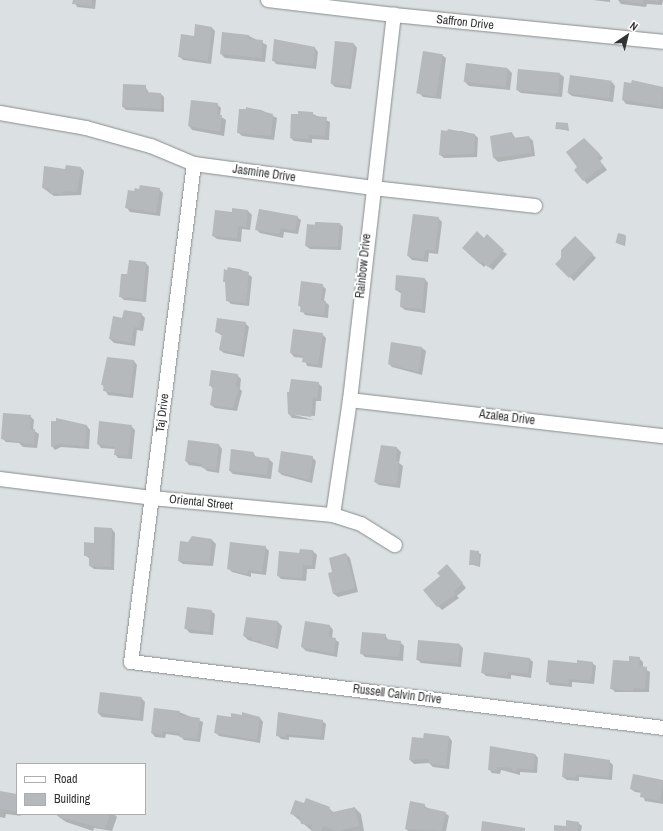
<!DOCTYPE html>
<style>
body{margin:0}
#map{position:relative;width:663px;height:831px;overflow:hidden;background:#dbe0e2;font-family:"Archivo Narrow",sans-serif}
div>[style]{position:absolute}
.shadow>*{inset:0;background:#0003}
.building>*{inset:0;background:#b5b9bb;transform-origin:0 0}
.roads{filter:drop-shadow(0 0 1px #888c8e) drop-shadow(0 0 1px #888c8e)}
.street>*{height:14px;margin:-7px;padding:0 7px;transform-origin:7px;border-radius:7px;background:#fff}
span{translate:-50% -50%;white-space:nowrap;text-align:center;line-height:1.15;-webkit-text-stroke:4px #fff;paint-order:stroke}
.street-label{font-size:12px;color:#313333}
.legend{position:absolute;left:16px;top:763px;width:130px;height:52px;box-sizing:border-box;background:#fff;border:1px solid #adadad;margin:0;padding:5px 7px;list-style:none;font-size:12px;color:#313333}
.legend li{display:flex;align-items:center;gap:8px;height:20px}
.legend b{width:20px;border:1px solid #adadad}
.north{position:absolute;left:607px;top:16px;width:40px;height:40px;-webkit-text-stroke:3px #fff;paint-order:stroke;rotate:35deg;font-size:11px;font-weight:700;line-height:16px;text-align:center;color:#313333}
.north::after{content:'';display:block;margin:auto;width:14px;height:18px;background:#313333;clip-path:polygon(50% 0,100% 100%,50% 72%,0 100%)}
</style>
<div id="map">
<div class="shadow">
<div style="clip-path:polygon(74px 0,96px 0,95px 9px,77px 7px)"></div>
<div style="clip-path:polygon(593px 0,610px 0,610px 2px)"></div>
<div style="clip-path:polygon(618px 0,663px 0,662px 5px,647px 4px,646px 7px,621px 4px)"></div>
<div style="clip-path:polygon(212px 28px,215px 31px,211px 64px,183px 60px,180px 57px,194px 37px)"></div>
<div style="clip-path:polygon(249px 36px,267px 45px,265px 62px,225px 58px,221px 54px)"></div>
<div style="clip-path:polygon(275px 40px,315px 48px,318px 52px,316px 69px,276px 64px,273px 60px)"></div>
<div style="clip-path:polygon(354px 44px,357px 48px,351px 89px,335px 87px,331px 83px)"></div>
<div style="clip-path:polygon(442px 55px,446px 58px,441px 99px,423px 97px,419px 93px)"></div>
<div style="clip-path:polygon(467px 64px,508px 69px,512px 73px,510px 90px,469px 86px,465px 82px)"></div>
<div style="clip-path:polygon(518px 70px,560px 74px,564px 77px,562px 97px,521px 93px,517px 90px)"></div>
<div style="clip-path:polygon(612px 82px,615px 86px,613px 102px,572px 96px,568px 93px)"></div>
<div style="clip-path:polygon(632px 82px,663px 88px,663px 109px,626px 104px,623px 100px,625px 83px,632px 84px)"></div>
<div style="clip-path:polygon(145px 86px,149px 93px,161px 94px,164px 97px,164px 112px,126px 110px,123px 107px)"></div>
<div style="clip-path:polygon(217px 104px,221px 108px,220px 116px,226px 120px,224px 136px,192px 130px,189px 126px)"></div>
<div style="clip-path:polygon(247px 108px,261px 110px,277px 118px,274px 140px,242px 136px,238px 132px)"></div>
<div style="clip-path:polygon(313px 114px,330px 122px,329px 140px,312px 139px,312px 143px,294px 141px,291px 138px)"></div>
<div style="clip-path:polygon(568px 124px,569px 131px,557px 128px)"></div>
<div style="clip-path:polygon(442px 131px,462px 131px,475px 135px,478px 138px,477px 157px,444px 158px,440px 155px)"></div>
<div style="clip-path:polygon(512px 133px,516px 139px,529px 137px,533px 141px,535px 156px,498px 162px,494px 158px)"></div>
<div style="clip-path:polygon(584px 139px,603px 158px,600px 161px,607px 170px,587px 184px,576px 170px,579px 168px)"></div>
<div style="clip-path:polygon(80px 167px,84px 171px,81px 195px,54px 196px,43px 188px,66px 170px)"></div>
<div style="clip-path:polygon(159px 189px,163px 193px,160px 216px,130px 212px,127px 208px,135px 192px)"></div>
<div style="clip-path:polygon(248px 211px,252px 215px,250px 230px,242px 229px,241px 242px,217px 239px,213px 236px,233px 213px)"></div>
<div style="clip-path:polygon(297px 217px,301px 220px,298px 234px,284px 232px,283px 238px,260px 233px,257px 230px)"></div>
<div style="clip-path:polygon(438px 218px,442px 222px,438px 254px,429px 253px,428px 262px,412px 260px,408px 256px)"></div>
<div style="clip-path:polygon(340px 224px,343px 227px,341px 250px,310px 249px,306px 246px,308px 225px)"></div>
<div style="clip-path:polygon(626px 236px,625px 246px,619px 244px,617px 243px)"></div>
<div style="clip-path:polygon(575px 237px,596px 258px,574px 281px,557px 264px)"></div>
<div style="clip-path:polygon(484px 239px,507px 254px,493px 270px,486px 265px,484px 267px,467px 252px)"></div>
<div style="clip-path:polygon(146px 263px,149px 267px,146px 302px,124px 300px,120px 296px,128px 276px)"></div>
<div style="clip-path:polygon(229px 268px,240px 269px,252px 277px,249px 306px,231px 304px,227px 300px)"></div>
<div style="clip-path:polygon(425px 279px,428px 283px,425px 313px,405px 310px,401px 307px,402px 294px,396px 290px)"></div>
<div style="clip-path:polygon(322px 285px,326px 289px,324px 301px,329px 305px,328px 318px,305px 315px,299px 305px)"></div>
<div style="clip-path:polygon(141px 314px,145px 318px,143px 331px,137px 330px,135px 346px,114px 343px,110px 339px,123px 319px)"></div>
<div style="clip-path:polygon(245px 323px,249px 327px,244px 357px,224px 353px,220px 350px,223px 336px,216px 332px)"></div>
<div style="clip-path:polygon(322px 334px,326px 338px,322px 368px,307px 366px,304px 358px,294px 357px,291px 353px)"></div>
<div style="clip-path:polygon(422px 348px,426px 351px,422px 375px,392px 367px,389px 364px)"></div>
<div style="clip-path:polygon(134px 361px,137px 365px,133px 398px,108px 395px,102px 384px)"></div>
<div style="clip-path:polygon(237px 375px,241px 379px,240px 389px,242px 391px,237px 411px,215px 408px,211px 405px,213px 389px,210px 385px)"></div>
<div style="clip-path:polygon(318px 383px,322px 387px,321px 401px,316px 401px,315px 416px,291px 414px,314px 420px,292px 418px,289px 414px)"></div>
<div style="clip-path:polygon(30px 416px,34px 420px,33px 430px,39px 434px,37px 448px,23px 447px,19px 443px,6px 442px,2px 438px)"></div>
<div style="clip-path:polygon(60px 420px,87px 426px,90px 430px,89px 449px,61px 447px,55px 450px,52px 446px,52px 422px)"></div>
<div style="clip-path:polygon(131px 426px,135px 430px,132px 459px,118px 458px,115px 454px,115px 449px,101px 448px,98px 444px)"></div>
<div style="clip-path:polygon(219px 445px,222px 449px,219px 473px,207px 471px,203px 467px,189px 465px,186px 461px)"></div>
<div style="clip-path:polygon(382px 446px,397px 448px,401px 452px,399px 463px,403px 466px,400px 488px,379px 485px,375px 482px)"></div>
<div style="clip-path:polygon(253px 453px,257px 458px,269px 459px,273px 463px,271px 479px,233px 474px,230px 471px)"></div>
<div style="clip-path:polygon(312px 457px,316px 461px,312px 483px,282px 475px,279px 472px)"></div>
<div style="clip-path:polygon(112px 529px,115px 533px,114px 570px,94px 569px,90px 566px,90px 559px,85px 555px)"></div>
<div style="clip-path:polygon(192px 538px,212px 540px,216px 544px,213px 566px,183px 564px,179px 561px)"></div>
<div style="clip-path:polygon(265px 547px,269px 551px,266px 575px,251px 573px,251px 577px,232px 572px,228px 568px)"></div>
<div style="clip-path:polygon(313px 551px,317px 555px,315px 569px,307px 569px,306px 581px,281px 579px,278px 576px,300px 554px)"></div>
<div style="clip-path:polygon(471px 551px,481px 554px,480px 567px,470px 564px)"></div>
<div style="clip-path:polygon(346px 554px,350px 558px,358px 592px,338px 597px,334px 594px,333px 572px)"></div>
<div style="clip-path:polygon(450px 569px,466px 588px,457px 596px,459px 598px,442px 610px,438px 606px)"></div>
<div style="clip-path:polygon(211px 611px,215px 614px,213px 635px,190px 633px,186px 629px)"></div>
<div style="clip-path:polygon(247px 618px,278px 622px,282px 626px,278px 649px,248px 640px,244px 636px)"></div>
<div style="clip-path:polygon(330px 626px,333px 630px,332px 638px,339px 642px,337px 657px,306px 651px,302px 647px)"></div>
<div style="clip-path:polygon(385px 635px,389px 641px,400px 642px,404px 646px,403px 661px,365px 657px,361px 653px)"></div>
<div style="clip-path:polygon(460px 645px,463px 648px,461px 667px,421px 663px,417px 659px)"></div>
<div style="clip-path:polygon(639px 658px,643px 662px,643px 668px,650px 672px,649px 692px,615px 692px,611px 688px,629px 662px)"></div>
<div style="clip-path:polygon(530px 659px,533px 662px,531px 678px,511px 675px,511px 679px,486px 676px,483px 673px)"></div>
<div style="clip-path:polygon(592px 663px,596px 666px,594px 684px,572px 682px,572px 687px,550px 685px,547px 681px,578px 664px)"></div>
<div style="clip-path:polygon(141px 698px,145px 702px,143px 721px,102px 717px,98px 713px)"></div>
<div style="clip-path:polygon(179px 712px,203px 722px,200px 742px,184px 740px,180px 736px,166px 734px,165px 738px,155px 737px,152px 733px)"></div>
<div style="clip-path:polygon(232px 718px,260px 718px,263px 722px,260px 743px,219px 736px,215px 732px)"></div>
<div style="clip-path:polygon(322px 721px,326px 724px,324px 740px,289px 737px,289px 740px,281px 739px,277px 735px)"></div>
<div style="clip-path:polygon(449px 737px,452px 741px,449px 769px,433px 767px,429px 763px,414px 764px,410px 760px,424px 739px)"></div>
<div style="clip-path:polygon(491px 747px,535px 754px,538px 758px,537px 773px,520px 772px,520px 775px,501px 770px,500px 774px,492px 773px,489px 769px)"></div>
<div style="clip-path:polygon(609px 761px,613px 765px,612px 780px,579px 777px,579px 781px,567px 780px,563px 777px)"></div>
<div style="clip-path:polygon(634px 775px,663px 781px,663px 804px,645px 801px,642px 793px,635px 792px,631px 789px)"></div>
<div style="clip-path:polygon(0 792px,17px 795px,17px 814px,22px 816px,6px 814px,5px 818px,0 817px)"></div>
<div style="clip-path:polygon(424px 805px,428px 809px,445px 813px,449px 816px,446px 831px,408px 831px,406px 829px)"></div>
<div style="clip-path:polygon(329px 808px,334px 813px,355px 808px,361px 814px,364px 831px,312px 831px,291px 813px)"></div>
<div style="clip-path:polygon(55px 814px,114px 814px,117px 817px,112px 831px,94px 828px,93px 831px,66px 822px)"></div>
<div style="clip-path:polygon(578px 823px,582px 826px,581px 831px,555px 831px)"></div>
</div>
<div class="building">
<div style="clip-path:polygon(73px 0,92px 0,92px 6px,72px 4px)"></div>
<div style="clip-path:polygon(618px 0,643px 0,643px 4px)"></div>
<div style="clip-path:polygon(648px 0,659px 0,659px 2px)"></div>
<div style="clip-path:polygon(195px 24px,212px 27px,208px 61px,178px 57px,181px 34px,194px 36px)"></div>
<div style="clip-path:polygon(222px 32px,249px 35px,249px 39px,263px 40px,261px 58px,220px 54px)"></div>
<div style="clip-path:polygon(274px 39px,315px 47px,313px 66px,272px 61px)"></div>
<div style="left:335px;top:41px;width:19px;height:43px;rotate:6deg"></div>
<div style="left:423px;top:51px;width:20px;height:43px;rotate:9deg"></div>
<div style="left:466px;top:63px;width:42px;height:19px;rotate:7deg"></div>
<div style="left:518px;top:69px;width:42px;height:21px;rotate:5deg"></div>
<div style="left:570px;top:75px;width:42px;height:18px;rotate:8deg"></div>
<div style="clip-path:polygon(632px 80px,663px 87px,662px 106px,622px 100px,624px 82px,631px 83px)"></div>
<div style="clip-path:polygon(123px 84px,146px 85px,146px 92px,161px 93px,161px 109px,122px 107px)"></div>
<div style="clip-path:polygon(191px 100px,218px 103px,217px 115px,222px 115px,220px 132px,188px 126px)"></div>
<div style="clip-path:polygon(246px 107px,273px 114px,271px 136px,237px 133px,239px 109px,246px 109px)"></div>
<div style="clip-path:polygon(298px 111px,313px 112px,313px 116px,327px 117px,325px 136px,309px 135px,309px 139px,290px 138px,291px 114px,298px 114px)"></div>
<div style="left:556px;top:122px;width:12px;height:7px;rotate:5deg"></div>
<div style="clip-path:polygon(448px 129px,475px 134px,474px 154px,439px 155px,441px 130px,447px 131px)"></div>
<div style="clip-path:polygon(512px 132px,513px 138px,529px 136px,532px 153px,493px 158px,490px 136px)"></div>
<div style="clip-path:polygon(584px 138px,600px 154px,597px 157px,604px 166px,583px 181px,574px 170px,577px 167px,566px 152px)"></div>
<div style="clip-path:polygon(66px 165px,81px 167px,77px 192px,63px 191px,63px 194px,49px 193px,50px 189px,42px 188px,44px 166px,65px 169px)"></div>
<div style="clip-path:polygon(140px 185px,160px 188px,156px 213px,125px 208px,128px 190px,134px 191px,135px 188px,139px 189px)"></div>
<div style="clip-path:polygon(232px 208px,248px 210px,246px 227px,238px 226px,237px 238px,212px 236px,215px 210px,232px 212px)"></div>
<div style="clip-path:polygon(259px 209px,298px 216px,295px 231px,281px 228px,279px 234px,255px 230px)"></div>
<div style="clip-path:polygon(413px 214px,439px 217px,435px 251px,425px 250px,424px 259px,407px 256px)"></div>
<div style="clip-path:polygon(315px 222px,340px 223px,338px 247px,305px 246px,307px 224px,315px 225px)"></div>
<div style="clip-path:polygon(477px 231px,484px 238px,487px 234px,504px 250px,488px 267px,482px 262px,480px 264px,462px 248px)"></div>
<div style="left:618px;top:233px;width:8px;height:10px;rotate:14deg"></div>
<div style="clip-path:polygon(575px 236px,593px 254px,569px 278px,555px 264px,561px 258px,561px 250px)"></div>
<div style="clip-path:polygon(129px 260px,146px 262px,143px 299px,119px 297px,121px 274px,127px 274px)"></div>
<div style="clip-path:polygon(228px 267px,249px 272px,246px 303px,226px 301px,225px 282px,223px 282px,224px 269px,227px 270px)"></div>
<div style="clip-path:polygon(396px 275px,425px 278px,422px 309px,400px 307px,401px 291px,395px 290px)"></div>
<div style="clip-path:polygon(301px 281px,323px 284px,321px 300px,326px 301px,324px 315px,300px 312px,301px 306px,298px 306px)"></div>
<div style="clip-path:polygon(124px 310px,142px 313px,139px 328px,134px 327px,131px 343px,109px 339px,113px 316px,122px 318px)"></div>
<div style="clip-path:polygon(217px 318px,246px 322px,241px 354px,219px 350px,222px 334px,215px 332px)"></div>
<div style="clip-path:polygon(293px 329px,323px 333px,318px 365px,302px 362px,303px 356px,290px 353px)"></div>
<div style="clip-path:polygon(391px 342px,422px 347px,419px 372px,388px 364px)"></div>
<div style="clip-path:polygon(107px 357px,134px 360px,130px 395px,103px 391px,104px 385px,101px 385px)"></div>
<div style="clip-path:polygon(211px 370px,238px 374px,236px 387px,239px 387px,233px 408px,210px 405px,213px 386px,209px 386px)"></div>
<div style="clip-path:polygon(291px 379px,319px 382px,317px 398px,313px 397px,311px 417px,288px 414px,287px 392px,289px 392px)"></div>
<div style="clip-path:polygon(3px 413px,31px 415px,30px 429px,35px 429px,34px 445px,1px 439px)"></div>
<div style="clip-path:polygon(56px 418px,87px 425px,85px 446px,57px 444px,51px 447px,51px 421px,56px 422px)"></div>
<div style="clip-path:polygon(99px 421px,132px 425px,128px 456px,114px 455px,115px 447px,97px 444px)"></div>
<div style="clip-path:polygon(188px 440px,219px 444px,216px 470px,202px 468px,202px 464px,185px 461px)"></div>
<div style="clip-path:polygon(381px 445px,397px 447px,396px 461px,399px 461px,397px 485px,374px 482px)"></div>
<div style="clip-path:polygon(231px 449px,254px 452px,253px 456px,269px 458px,267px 475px,229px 471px)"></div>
<div style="clip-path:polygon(281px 451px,313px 456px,309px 480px,278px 472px)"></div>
<div style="clip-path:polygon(94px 527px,112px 528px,111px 567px,89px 566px,89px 556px,84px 556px,84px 542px,94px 543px)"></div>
<div style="clip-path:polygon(192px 536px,212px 539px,210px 563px,178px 561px,180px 541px,188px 542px)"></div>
<div style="clip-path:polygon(230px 542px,266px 546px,262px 572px,248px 570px,247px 574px,227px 569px)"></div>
<div style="clip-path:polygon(300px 549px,313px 550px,312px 566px,303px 565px,302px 578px,277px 576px,279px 551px,299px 553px)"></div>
<div style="clip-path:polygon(470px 550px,479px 551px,479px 565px,469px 565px)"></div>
<div style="clip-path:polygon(346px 553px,355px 588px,333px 594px,328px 573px,332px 572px,329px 558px)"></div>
<div style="clip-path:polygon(447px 564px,463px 583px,454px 591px,456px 594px,437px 607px,423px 590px,440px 576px,437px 573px)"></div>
<div style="left:187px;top:607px;width:25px;height:22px;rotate:7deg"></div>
<div style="clip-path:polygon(246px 617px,278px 621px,275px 646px,261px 644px,261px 641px,252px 640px,252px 637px,243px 636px)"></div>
<div style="clip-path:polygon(305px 621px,330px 625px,329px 637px,336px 638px,334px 654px,301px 647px)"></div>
<div style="clip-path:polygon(362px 632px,386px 634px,385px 639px,401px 641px,399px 657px,360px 654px)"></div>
<div style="left:418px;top:640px;width:42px;height:20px;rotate:5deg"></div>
<div style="clip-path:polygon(484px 652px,530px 658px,528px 674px,508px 672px,507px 676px,481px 673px)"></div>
<div style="clip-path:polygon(629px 656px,640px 657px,639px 666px,647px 667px,645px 689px,633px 688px,633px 691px,610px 689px,613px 660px,629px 661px)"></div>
<div style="clip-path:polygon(548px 660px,577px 663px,577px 660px,593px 662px,591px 681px,569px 679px,569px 684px,546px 682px)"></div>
<div style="left:100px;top:692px;width:42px;height:21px;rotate:7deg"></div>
<div style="clip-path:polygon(154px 708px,180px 711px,179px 715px,200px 718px,197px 739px,179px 737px,180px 733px,162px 731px,162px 735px,151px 733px)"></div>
<div style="clip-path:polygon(242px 712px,260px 717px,257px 740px,214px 733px,217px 715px,231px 717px,231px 713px,242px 715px)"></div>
<div style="clip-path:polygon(278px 712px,323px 720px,321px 737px,286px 734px,286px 737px,276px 736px)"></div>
<div style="clip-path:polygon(424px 733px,449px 736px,446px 766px,428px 763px,429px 759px,409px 760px,412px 737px,423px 738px)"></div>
<div style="clip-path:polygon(490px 746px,535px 754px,533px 770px,517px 768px,517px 771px,512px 771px,512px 768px,497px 767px,497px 771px,488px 770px)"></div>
<div style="clip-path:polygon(564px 753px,610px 760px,609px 777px,576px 774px,575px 778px,562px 777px)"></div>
<div style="clip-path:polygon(633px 774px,663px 780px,660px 801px,640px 797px,641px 791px,630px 789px)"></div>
<div style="clip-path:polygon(0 791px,17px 794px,16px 811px,0 809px)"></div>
<div style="clip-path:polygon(306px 798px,330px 807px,329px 810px,333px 812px,355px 807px,359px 826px,338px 831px,323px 826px,321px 831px,311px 831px,312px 825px,301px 824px,299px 816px,290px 814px,295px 800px,304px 803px)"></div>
<div style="clip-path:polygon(410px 801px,425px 804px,424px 807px,446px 812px,442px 831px,405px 829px)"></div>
<div style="clip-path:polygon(60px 814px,110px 814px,105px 829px,59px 817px)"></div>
<div style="clip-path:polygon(566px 820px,579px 822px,578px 831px,554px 831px,554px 825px,566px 826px)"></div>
<div style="clip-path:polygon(482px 821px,525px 828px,525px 831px,481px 831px)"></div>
</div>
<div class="roads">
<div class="street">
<div style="left:268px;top:0;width:127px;rotate:6.8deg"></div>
<div style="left:394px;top:15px;width:270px;rotate:5.7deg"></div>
<div style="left:0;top:113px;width:87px;rotate:9.9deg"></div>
<div style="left:86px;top:128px;width:67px;rotate:15.5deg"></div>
<div style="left:151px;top:146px;width:47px;rotate:22.7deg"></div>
<div style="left:194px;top:164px;width:181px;rotate:7.6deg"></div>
<div style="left:373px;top:188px;width:163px;rotate:6.3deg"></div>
<div style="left:194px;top:164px;width:502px;rotate:97.21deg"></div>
<div style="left:131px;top:662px;width:536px;rotate:7.07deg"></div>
<div style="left:350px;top:400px;width:315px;rotate:6.6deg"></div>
<div style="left:0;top:479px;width:153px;rotate:7.1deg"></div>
<div style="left:152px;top:498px;width:182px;rotate:5.4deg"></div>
<div style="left:333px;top:515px;width:29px;rotate:18deg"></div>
<div style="left:361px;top:524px;width:40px;rotate:32deg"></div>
<div style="left:333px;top:515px;width:116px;rotate:-81.6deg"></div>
<div style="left:350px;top:400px;width:388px;rotate:-83.5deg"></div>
</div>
</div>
<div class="street-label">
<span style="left:465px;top:23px;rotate:6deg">Saffron Drive</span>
<span style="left:264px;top:174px;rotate:8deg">Jasmine Drive</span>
<span style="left:364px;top:266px;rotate:-84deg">Rainbow Drive</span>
<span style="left:163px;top:413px;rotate:-83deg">Taj Drive</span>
<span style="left:507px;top:418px;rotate:7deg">Azalea Drive</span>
<span style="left:201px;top:503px;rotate:6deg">Oriental Street</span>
<span style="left:397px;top:695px;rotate:7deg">Russell Calvin Drive</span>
</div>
<ul class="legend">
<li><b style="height:5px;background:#fff"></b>Road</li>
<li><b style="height:11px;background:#b5b9bb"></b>Building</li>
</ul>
<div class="north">N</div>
</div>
